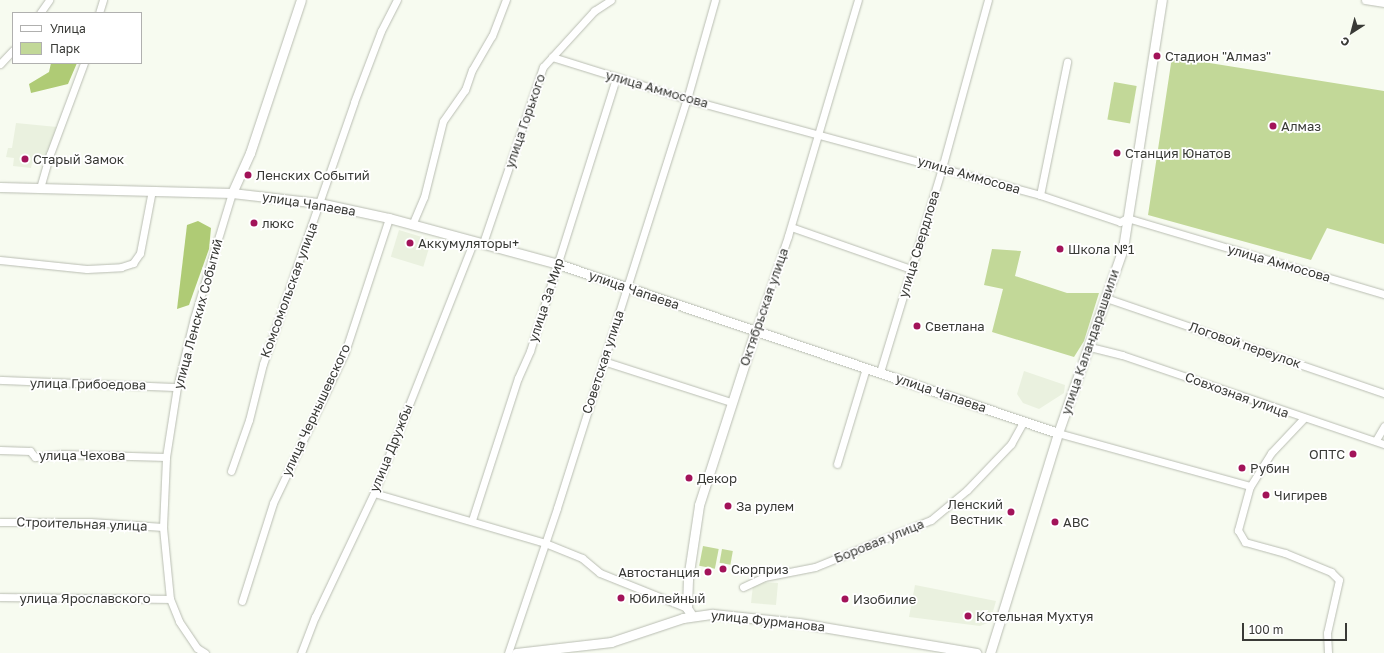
<!DOCTYPE html>
<meta charset="utf-8">
<style>
body{margin:0}
#map{position:relative;width:1384px;height:653px;overflow:hidden;background:#f7fbf0;font-family:"Golos Text",sans-serif}
div>[style]{position:absolute}
.built>*{inset:0;background:#eaf1df;transform-origin:0 0}
.green>*{inset:0;background:#c2d898;transform-origin:0 0}
.water>*{inset:0;background:#afcb75}
.roads{filter:drop-shadow(0 0 1px #b9bdb2) drop-shadow(0 0 1px #b9bdb2)}
.street>*{height:7px;margin:-3.5px;padding:0 3.5px;transform-origin:3.5px;border-radius:3.5px;background:#fff}
.secondary>*{height:9px;margin:-4.5px;padding:0 4.5px;transform-origin:4.5px;border-radius:4.5px;background:#fff}
.dots>*{width:11px;height:11px;translate:-50% -50%;box-sizing:border-box;border:2px solid #fff;border-radius:50%}
span{translate:-50% -50%;white-space:nowrap;text-align:center;line-height:1.15;-webkit-text-stroke:3.5px #fff;paint-order:stroke}
.poi-label{font-size:13px;color:#393a36}
.left{translate:0 -50%;text-align:left}
.right{translate:-100% -50%;text-align:right}
.street-label{font-size:13px;color:#393a36}
.legend{position:absolute;left:12px;top:12px;width:130px;height:52px;box-sizing:border-box;background:#fff;border:1px solid #b0b0af;margin:0;padding:5px 7px;list-style:none;font-size:12px;color:#393a36}
.legend li{display:flex;align-items:center;gap:8px;height:20px}
.legend b{width:20px;border:1px solid #b0b0af}
.north{position:absolute;left:1332px;top:12px;width:40px;height:40px;-webkit-text-stroke:3px #fff;paint-order:stroke;rotate:216deg;font-size:11px;font-weight:700;line-height:16px;text-align:center;color:#393a36}
.north::after{content:'';display:block;margin:auto;width:14px;height:18px;background:#393a36;clip-path:polygon(50% 0,100% 100%,50% 72%,0 100%)}
.scale{position:absolute;left:1242px;top:623px;width:105px;height:18px;box-sizing:border-box;border:2px solid #393a36;border-top:0;padding-left:5px;font-size:12px;line-height:14px;white-space:nowrap;color:#393a36;-webkit-text-stroke:3px #fff;paint-order:stroke}
</style>
<div id="map">
<div class="built">
<div style="clip-path:polygon(16px 123px,57px 127px,44px 161px,37px 160px,37px 164px,32px 163px,31px 168px,13px 166px,14px 158px,6px 157px,8px 148px,12px 148px)"></div>
<div style="left:399px;top:230px;width:34px;height:28px;rotate:17deg"></div>
<div style="clip-path:polygon(1024px 371px,1065px 385px,1064px 393px,1039px 409px,1023px 403px,1017px 394px)"></div>
<div style="clip-path:polygon(761px 582px,778px 583px,776px 605px,751px 603px,753px 585px)"></div>
<div style="clip-path:polygon(915px 585px,996px 601px,990px 622px,980px 626px,909px 617px)"></div>
</div>
<div class="green">
<div style="clip-path:polygon(1172px 57px,1384px 91px,1384px 244px,1327px 228px,1311px 260px,1148px 215px)"></div>
<div style="left:1114px;top:82px;width:23px;height:38px;rotate:10deg"></div>
<div style="clip-path:polygon(992px 249px,1021px 251px,1015px 276px,1067px 293px,1099px 293px,1084px 341px,1074px 357px,992px 332px,1003px 289px,984px 285px)"></div>
<div style="left:703px;top:546px;width:16px;height:20px;rotate:11deg"></div>
<div style="left:722px;top:549px;width:11px;height:14px;rotate:10deg"></div>
</div>
<div class="water">
<div style="clip-path:polygon(51px 63px,77px 63px,68px 84px,31px 93px,29px 84px,49px 72px)"></div>
<div style="clip-path:polygon(198px 221px,211px 228px,209px 249px,189px 305px,177px 309px,187px 225px)"></div>
</div>
<div class="roads">
<div class="street">
<div style="left:1365px;top:0;width:19px;rotate:9deg"></div>
<div style="left:40px;top:13px;width:16px;rotate:-55deg"></div>
<div style="left:99px;top:13px;width:14px;rotate:-73deg"></div>
<div style="left:552px;top:57px;width:141px;rotate:17.3deg"></div>
<div style="left:687px;top:99px;width:366px;rotate:15.2deg"></div>
<div style="left:1040px;top:195px;width:84px;rotate:18.6deg"></div>
<div style="left:1120px;top:222px;width:8px;rotate:-30deg"></div>
<div style="left:1127px;top:218px;width:268px;rotate:16.5deg"></div>
<div style="left:0;top:64px;width:19px;rotate:-47deg"></div>
<div style="left:40px;top:188px;width:35px;rotate:-74deg"></div>
<div style="left:50px;top:154px;width:97px;rotate:-69.5deg"></div>
<div style="left:1040px;top:195px;width:136px;rotate:-78.5deg"></div>
<div style="left:412px;top:225px;width:30px;rotate:-67deg"></div>
<div style="left:424px;top:197px;width:78px;rotate:-76deg"></div>
<div style="left:443px;top:121px;width:38px;rotate:-55deg"></div>
<div style="left:465px;top:90px;width:21px;rotate:-71deg"></div>
<div style="left:472px;top:70px;width:39px;rotate:-60deg"></div>
<div style="left:492px;top:36px;width:39px;rotate:-69deg"></div>
<div style="left:791px;top:227px;width:127px;rotate:19.3deg"></div>
<div style="left:483px;top:243px;width:186px;rotate:-71.2deg"></div>
<div style="left:543px;top:67px;width:76px;rotate:-47.7deg"></div>
<div style="left:594px;top:11px;width:20px;rotate:-33deg"></div>
<div style="left:0;top:260px;width:87px;rotate:5.9deg"></div>
<div style="left:87px;top:269px;width:34px;rotate:-3deg"></div>
<div style="left:121px;top:267px;width:13px;rotate:-18deg"></div>
<div style="left:133px;top:263px;width:12px;rotate:-55deg"></div>
<div style="left:140px;top:253px;width:64px;rotate:-79.2deg"></div>
<div style="left:1106px;top:298px;width:294px;rotate:18.9deg"></div>
<div style="left:755px;top:332px;width:102px;rotate:-71deg"></div>
<div style="left:788px;top:236px;width:246px;rotate:-73.5deg"></div>
<div style="left:1090px;top:347px;width:33px;rotate:14deg"></div>
<div style="left:1122px;top:355px;width:277px;rotate:18.8deg"></div>
<div style="left:603px;top:361px;width:134px;rotate:17.8deg"></div>
<div style="left:880px;top:372px;width:213px;rotate:-73.1deg"></div>
<div style="left:942px;top:168px;width:174px;rotate:-74.7deg"></div>
<div style="left:0;top:380px;width:177px;rotate:2.3deg"></div>
<div style="left:1304px;top:418px;width:48px;rotate:133.3deg"></div>
<div style="left:1271px;top:453px;width:39px;rotate:122deg"></div>
<div style="left:1250px;top:486px;width:46px;rotate:105.3deg"></div>
<div style="left:1238px;top:530px;width:14px;rotate:60deg"></div>
<div style="left:1245px;top:542px;width:41px;rotate:15.4deg"></div>
<div style="left:1285px;top:553px;width:50px;rotate:22.4deg"></div>
<div style="left:1331px;top:572px;width:11px;rotate:45deg"></div>
<div style="left:1339px;top:580px;width:54px;rotate:102.8deg"></div>
<div style="left:1327px;top:633px;width:20px;rotate:87deg"></div>
<div style="left:1058px;top:433px;width:199px;rotate:15.4deg"></div>
<div style="left:1376px;top:440px;width:16px;rotate:-60deg"></div>
<div style="left:0;top:450px;width:30px;rotate:2deg"></div>
<div style="left:30px;top:451px;width:8px;rotate:50deg"></div>
<div style="left:35px;top:457px;width:27px;rotate:-6deg"></div>
<div style="left:62px;top:454px;width:104px;rotate:1.7deg"></div>
<div style="left:837px;top:464px;width:100px;rotate:-73.2deg"></div>
<div style="left:231px;top:471px;width:54px;rotate:-70.6deg"></div>
<div style="left:249px;top:420px;width:58px;rotate:-76deg"></div>
<div style="left:263px;top:364px;width:277px;rotate:-70.8deg"></div>
<div style="left:354px;top:102px;width:76px;rotate:-69.2deg"></div>
<div style="left:381px;top:31px;width:35px;rotate:-63deg"></div>
<div style="left:374px;top:493px;width:178px;rotate:16.3deg"></div>
<div style="left:545px;top:543px;width:40px;rotate:22deg"></div>
<div style="left:582px;top:558px;width:23px;rotate:40deg"></div>
<div style="left:600px;top:573px;width:94px;rotate:21.9deg"></div>
<div style="left:472px;top:520px;width:149px;rotate:-72.1deg"></div>
<div style="left:518px;top:378px;width:30px;rotate:-66deg"></div>
<div style="left:530px;top:351px;width:286px;rotate:-72.5deg"></div>
<div style="left:0;top:522px;width:90px"></div>
<div style="left:90px;top:522px;width:73px;rotate:3.9deg"></div>
<div style="left:743px;top:587px;width:23px;rotate:-25deg"></div>
<div style="left:764px;top:577px;width:52px;rotate:-11.1deg"></div>
<div style="left:815px;top:567px;width:125px;rotate:-22.1deg"></div>
<div style="left:931px;top:520px;width:47px;rotate:-39.8deg"></div>
<div style="left:967px;top:490px;width:64px;rotate:-46.3deg"></div>
<div style="left:1011px;top:444px;width:26px;rotate:-61deg"></div>
<div style="left:0;top:597px;width:170px;rotate:0.7deg"></div>
<div style="left:242px;top:601px;width:103px;rotate:-72.4deg"></div>
<div style="left:273px;top:503px;width:167px;rotate:-64.5deg"></div>
<div style="left:345px;top:352px;width:141px;rotate:-71.8deg"></div>
<div style="left:205px;top:653px;width:9px;rotate:-148deg"></div>
<div style="left:197px;top:648px;width:32px;rotate:-124deg"></div>
<div style="left:179px;top:621px;width:24px;rotate:-112deg"></div>
<div style="left:170px;top:599px;width:72px;rotate:-95.6deg"></div>
<div style="left:163px;top:527px;width:70px;rotate:-87.5deg"></div>
<div style="left:166px;top:457px;width:71px;rotate:-81.1deg"></div>
<div style="left:177px;top:387px;width:71px;rotate:-76.2deg"></div>
<div style="left:194px;top:318px;width:131px;rotate:-73.1deg"></div>
<div style="left:301px;top:653px;width:39px;rotate:-69deg"></div>
<div style="left:315px;top:617px;width:137px;rotate:-64.6deg"></div>
<div style="left:374px;top:493px;width:271px;rotate:-68.4deg"></div>
<div style="left:508px;top:653px;width:153px;rotate:-71.3deg"></div>
<div style="left:557px;top:508px;width:429px;rotate:-72.4deg"></div>
<div style="left:687px;top:99px;width:103px;rotate:-74.2deg"></div>
</div>
<div class="secondary">
<div style="left:0;top:187px;width:232px;rotate:1.5deg"></div>
<div style="left:232px;top:193px;width:88px;rotate:6.6deg"></div>
<div style="left:319px;top:203px;width:72px;rotate:12.1deg"></div>
<div style="left:389px;top:218px;width:175px;rotate:15.2deg"></div>
<div style="left:558px;top:264px;width:528px;rotate:18.68deg"></div>
<div style="left:232px;top:193px;width:44px;rotate:-65.8deg"></div>
<div style="left:250px;top:153px;width:161px;rotate:-71.6deg"></div>
<div style="left:692px;top:616px;width:9px;rotate:-122deg"></div>
<div style="left:687px;top:608px;width:29px;rotate:-88deg"></div>
<div style="left:688px;top:579px;width:75px;rotate:-81.5deg"></div>
<div style="left:699px;top:505px;width:182px;rotate:-72.1deg"></div>
<div style="left:516px;top:653px;width:96px;rotate:-6.6deg"></div>
<div style="left:611px;top:642px;width:76px;rotate:-18.4deg"></div>
<div style="left:683px;top:618px;width:30px;rotate:-8deg"></div>
<div style="left:713px;top:614px;width:86px;rotate:6deg"></div>
<div style="left:799px;top:623px;width:180px;rotate:9.6deg"></div>
<div style="left:990px;top:653px;width:230px;rotate:-72.8deg"></div>
<div style="left:1058px;top:433px;width:196px;rotate:-70.6deg"></div>
<div style="left:1123px;top:248px;width:251px;rotate:-81.1deg"></div>
</div>
</div>
<div class="dots">
<div style="left:1157px;top:56px;background:#a21359"></div>
<div style="left:1273px;top:126px;background:#a21359"></div>
<div style="left:1117px;top:153px;background:#a21359"></div>
<div style="left:25px;top:159px;background:#a21359"></div>
<div style="left:248px;top:175px;background:#a21359"></div>
<div style="left:254px;top:223px;background:#a21359"></div>
<div style="left:410px;top:243px;background:#a21359"></div>
<div style="left:1060px;top:249px;background:#a21359"></div>
<div style="left:917px;top:326px;background:#a21359"></div>
<div style="left:1353px;top:454px;background:#a21359"></div>
<div style="left:1242px;top:468px;background:#a21359"></div>
<div style="left:689px;top:478px;background:#a21359"></div>
<div style="left:1266px;top:495px;background:#a21359"></div>
<div style="left:728px;top:506px;background:#a21359"></div>
<div style="left:1011px;top:512px;background:#a21359"></div>
<div style="left:1055px;top:522px;background:#a21359"></div>
<div style="left:723px;top:569px;background:#a21359"></div>
<div style="left:708px;top:572px;background:#a21359"></div>
<div style="left:621px;top:598px;background:#a21359"></div>
<div style="left:845px;top:599px;background:#a21359"></div>
<div style="left:968px;top:616px;background:#a21359"></div>
</div>
<div class="poi-label">
<span class="left" style="left:1165px;top:56px">Стадион "Алмаз"</span>
<span class="left" style="left:1281px;top:126px">Алмаз</span>
<span class="left" style="left:1125px;top:153px">Станция Юнатов</span>
<span class="left" style="left:33px;top:159px">Старый Замок</span>
<span class="left" style="left:256px;top:175px">Ленских Событий</span>
<span class="left" style="left:262px;top:223px">люкс</span>
<span class="left" style="left:418px;top:243px">Аккумуляторы+</span>
<span class="left" style="left:1068px;top:249px">Школа №1</span>
<span class="left" style="left:925px;top:326px">Светлана</span>
<span class="right" style="left:1345px;top:454px">ОПТС</span>
<span class="left" style="left:1250px;top:468px">Рубин</span>
<span class="left" style="left:697px;top:478px">Декор</span>
<span class="left" style="left:1274px;top:495px">Чигирев</span>
<span class="right" style="left:1003px;top:512px">Ленский<br>Вестник</span>
<span class="left" style="left:736px;top:506px">За рулем</span>
<span class="left" style="left:1063px;top:522px">ABC</span>
<span class="left" style="left:731px;top:569px">Сюрприз</span>
<span class="right" style="left:700px;top:572px">Автостанция</span>
<span class="left" style="left:629px;top:598px">Юбилейный</span>
<span class="left" style="left:853px;top:599px">Изобилие</span>
<span class="left" style="left:976px;top:616px">Котельная Мухтуя</span>
</div>
<div class="street-label">
<span style="left:657px;top:89px;rotate:16deg">улица Аммосова</span>
<span style="left:525px;top:121px;rotate:-71deg">улица Горького</span>
<span style="left:969px;top:175px;rotate:16deg">улица Аммосова</span>
<span style="left:309px;top:204px;rotate:9deg">улица Чапаева</span>
<span style="left:919px;top:244px;rotate:-73deg">улица Свердлова</span>
<span style="left:1279px;top:263px;rotate:16deg">улица Аммосова</span>
<span style="left:289px;top:290px;rotate:-70deg">Комсомольская улица</span>
<span style="left:634px;top:290px;rotate:19deg">улица Чапаева</span>
<span style="left:546px;top:300px;rotate:-72deg">улица За Мир</span>
<span style="left:764px;top:307px;rotate:-71deg">Октябрьская улица</span>
<span style="left:198px;top:314px;rotate:-75deg">улица Ленских Событий</span>
<span style="left:1090px;top:342px;rotate:-71deg">улица Каландарашвили</span>
<span style="left:1245px;top:345px;rotate:19deg">Логовой переулок</span>
<span style="left:603px;top:362px;rotate:-72deg">Советская улица</span>
<span style="left:88px;top:384px;rotate:1deg">улица Грибоедова</span>
<span style="left:941px;top:393px;rotate:19deg">улица Чапаева</span>
<span style="left:1237px;top:395px;rotate:20deg">Совхозная улица</span>
<span style="left:316px;top:410px;rotate:-65deg">улица Чернышевского</span>
<span style="left:391px;top:448px;rotate:-68deg">улица Дружбы</span>
<span style="left:82px;top:455px">улица Чехова</span>
<span style="left:82px;top:524px;rotate:2deg">Строительная улица</span>
<span style="left:879px;top:541px;rotate:-22deg">Боровая улица</span>
<span style="left:85px;top:598px">улица Ярославского</span>
<span style="left:768px;top:621px;rotate:6deg">улица Фурманова</span>
</div>
<ul class="legend">
<li><b style="height:5px;background:#fff"></b>Улица</li>
<li><b style="height:11px;background:#c2d898"></b>Парк</li>
</ul>
<div class="north">С</div>
<div class="scale">100 m</div>
</div>
